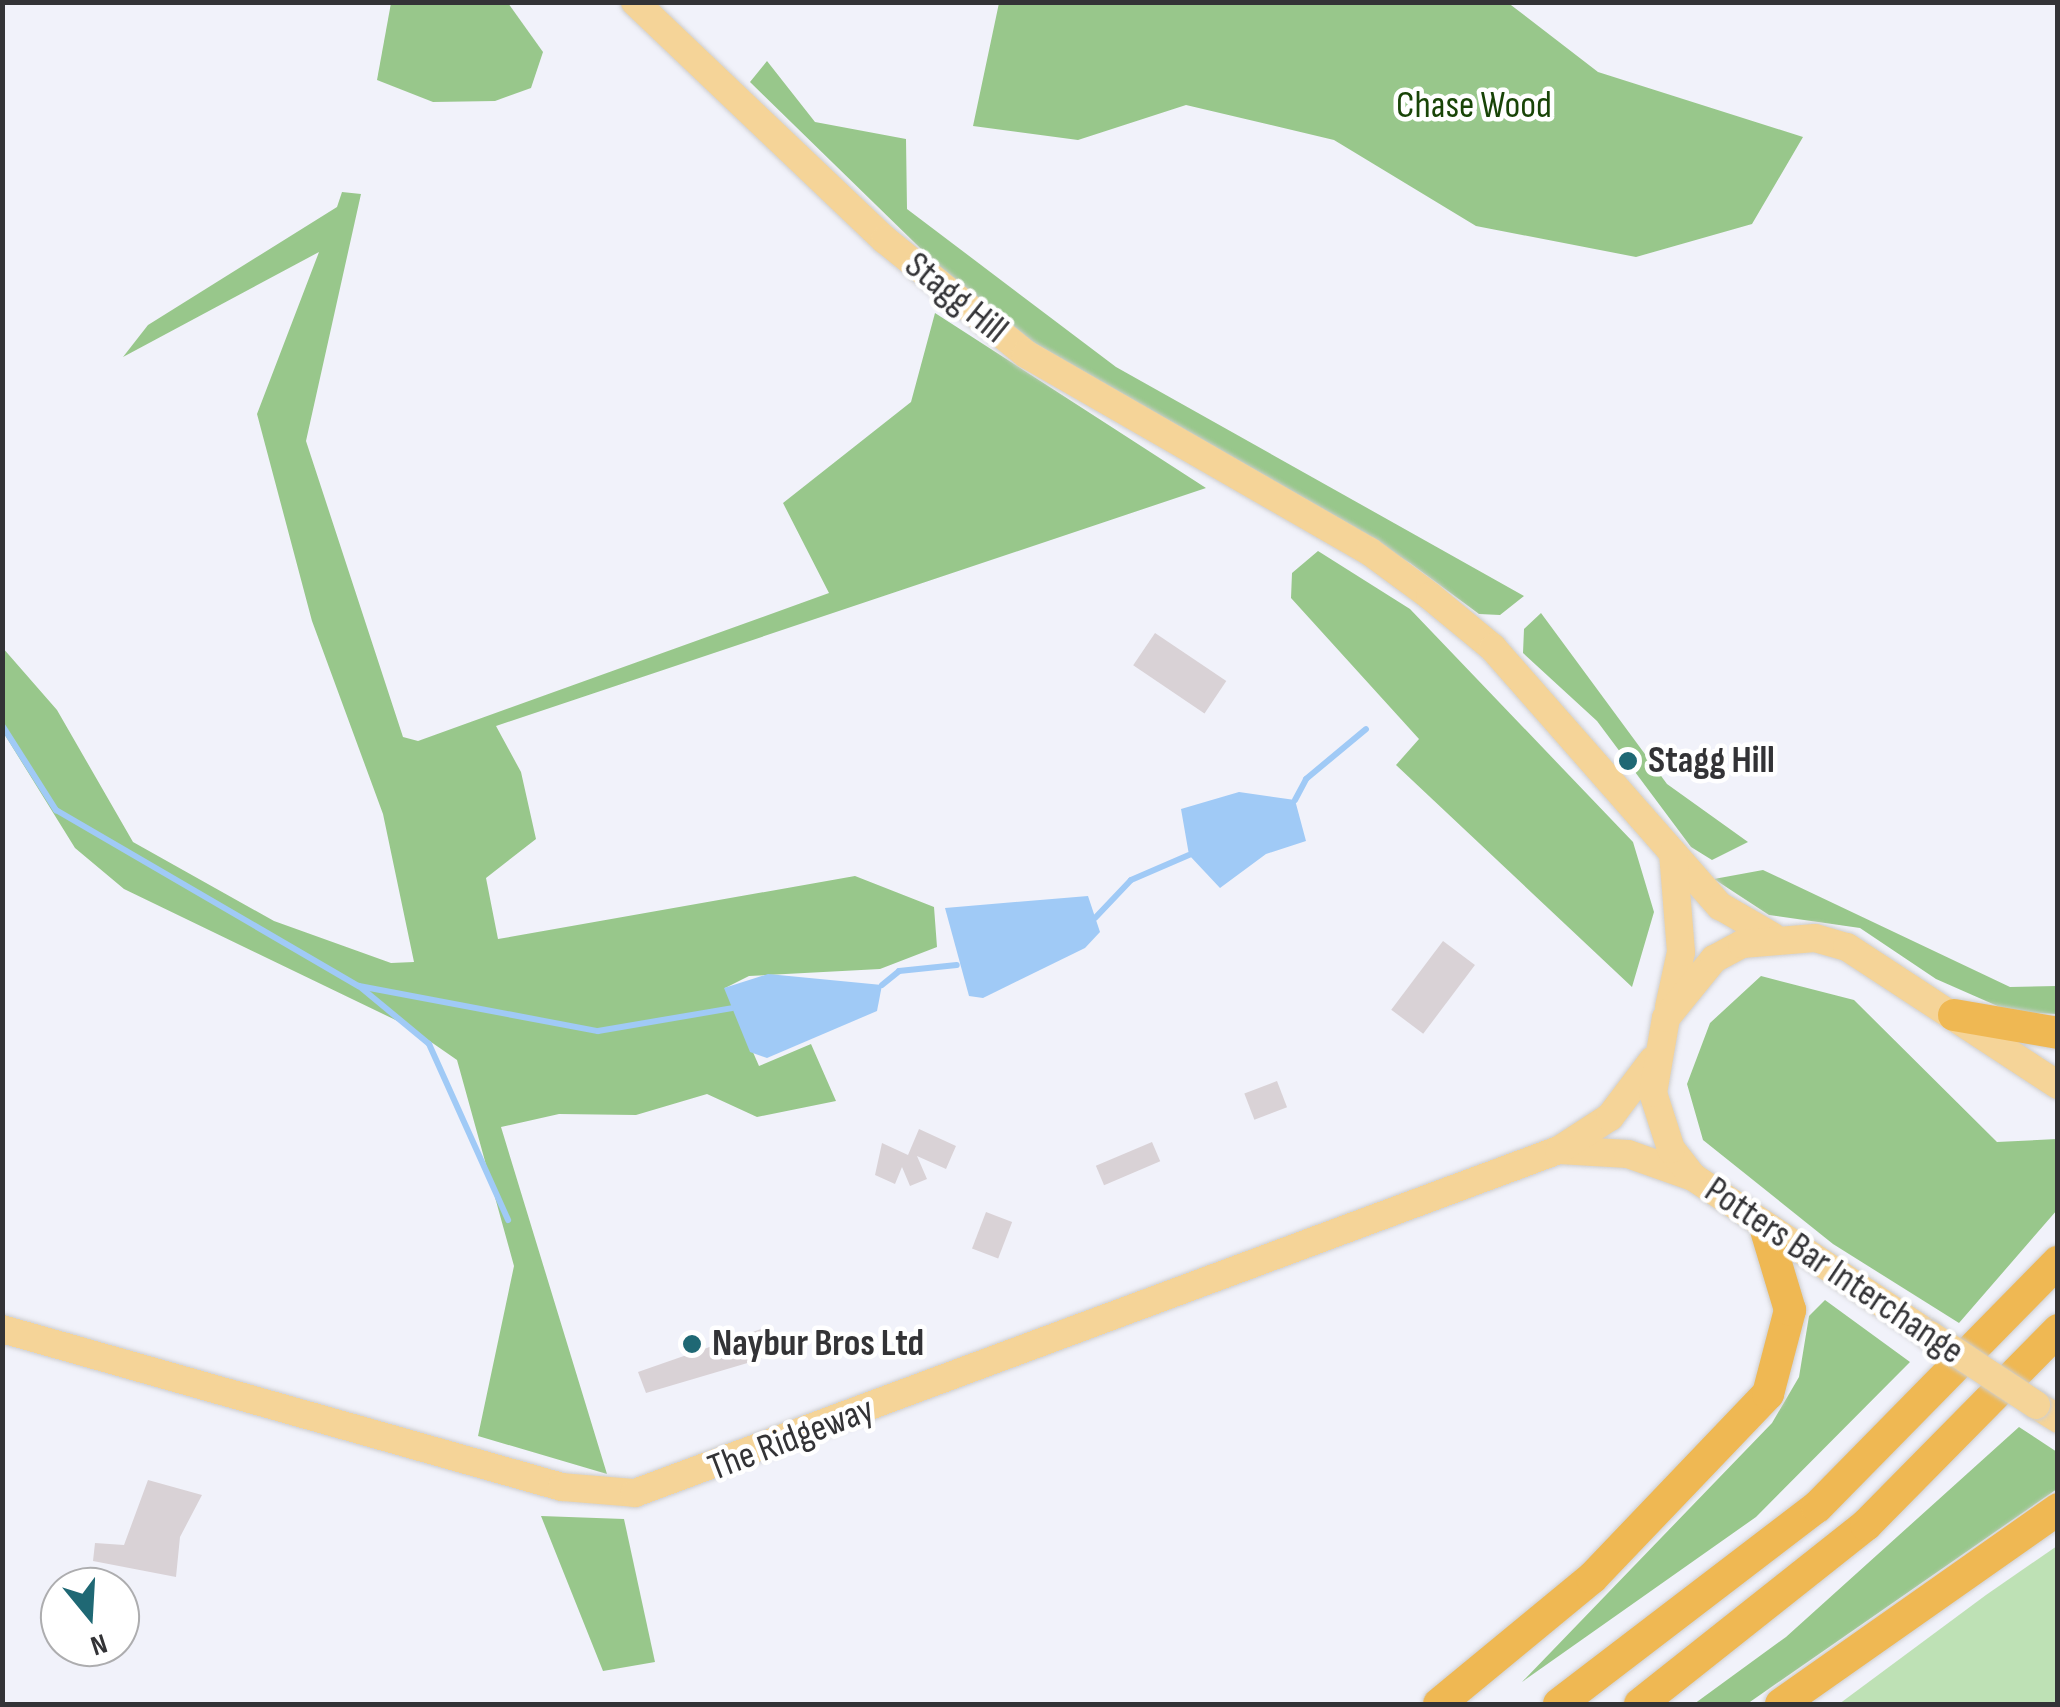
<!DOCTYPE html>
<style>
body{margin:0}
#map{position:relative;width:2060px;height:1707px;overflow:hidden;background:#f1f2fa;font-family:"Sofia Sans Condensed",sans-serif}
div>[style]{position:absolute}
.green>*{inset:0;background:#bee1b5}
.forest>*{inset:0;background:#98c78b}
.water>*{inset:0;background:#a0caf6}
.stream>*{height:6px;margin:-3px;padding:0 3px;transform-origin:3px;border-radius:3px;background:#a0caf6}
.building>*{inset:0;background:#d9d2d6;transform-origin:0 0}
.roads{filter:drop-shadow(0 0 2px #cececf) drop-shadow(0 0 2px #cececf)}
.primary>*{height:28px;margin:-14px;padding:0 14px;transform-origin:14px;border-radius:14px;background:#f5d498}
.motorway>*{height:32px;margin:-16px;padding:0 16px;transform-origin:16px;border-radius:16px;background:#efb853}
.bridges{filter:drop-shadow(0 0 2px #cececf) drop-shadow(0 0 2px #cececf)}
.primary-bridge>*{height:28px;margin:-14px;padding:0 14px;transform-origin:14px;border-radius:14px;background:#f5d498}
.dots>*{width:28px;height:28px;translate:-50% -50%;box-sizing:border-box;border:5px solid #fff;border-radius:50%}
span{translate:-50% -50%;white-space:nowrap;text-align:center;line-height:1.15;-webkit-text-stroke:9px #fff;paint-order:stroke}
.park-label{font-size:38px;color:#184407}
.street-label{font-size:38px;color:#333336}
.poi-label{font-size:38px;color:#333336;font-weight:700}
.left{translate:0 -50%;text-align:left}
.frame{position:absolute;inset:0;border:5px solid #333336;pointer-events:none}
.north{position:absolute;left:40px;top:1567px;width:100px;height:100px;box-sizing:border-box;background:#fff;border:2px solid #adadaf;border-radius:50%;rotate:162deg;font-size:28px;font-weight:700;line-height:40px;text-align:center;color:#333336}
.north::after{content:'';display:block;margin:auto;width:35px;height:45px;background:#1f6874;clip-path:polygon(50% 0,100% 100%,50% 72%,0 100%)}
</style>
<div id="map">
<div class="green">
<div style="clip-path:polygon(2057px 1546px,2057px 1704px,1839px 1704px,1986px 1595px)"></div>
</div>
<div class="forest">
<div style="clip-path:polygon(1507px 2px,1598px 72px,1803px 137px,1752px 224px,1636px 257px,1476px 226px,1334px 140px,1186px 105px,1078px 140px,973px 126px,999px 3px)"></div>
<div style="clip-path:polygon(391px 3px,508px 3px,543px 52px,531px 88px,495px 101px,433px 102px,377px 80px)"></div>
<div style="clip-path:polygon(767px 61px,815px 122px,906px 139px,907px 209px,1116px 367px,1524px 596px,1500px 615px,1479px 614px,1410px 563px,1029px 340px,957px 284px,750px 82px)"></div>
<div style="clip-path:polygon(342px 192px,361px 194px,306px 441px,403px 737px,418px 741px,829px 593px,783px 503px,911px 402px,935px 313px,1206px 488px,496px 726px,521px 772px,536px 839px,486px 878px,498px 939px,855px 876px,934px 907px,937px 947px,880px 969px,749px 976px,725px 988px,759px 1066px,811px 1044px,836px 1101px,757px 1117px,707px 1094px,636px 1115px,559px 1114px,501px 1127px,607px 1474px,478px 1436px,514px 1266px,457px 1060px,408px 1026px,124px 889px,75px 848px,3px 732px,2px 647px,57px 710px,133px 842px,274px 921px,391px 963px,414px 962px,383px 814px,312px 621px,257px 414px,319px 252px,123px 357px,148px 325px,337px 207px)"></div>
<div style="clip-path:polygon(1318px 551px,1410px 609px,1633px 842px,1654px 912px,1632px 987px,1396px 765px,1419px 739px,1291px 598px,1292px 573px)"></div>
<div style="clip-path:polygon(1541px 613px,1667px 784px,1748px 842px,1712px 860px,1691px 847px,1597px 721px,1523px 653px,1524px 629px)"></div>
<div style="clip-path:polygon(1763px 870px,2010px 987px,2057px 986px,2057px 1014px,2011px 1012px,1936px 979px,1860px 928px,1769px 915px,1714px 879px)"></div>
<div style="clip-path:polygon(1761px 976px,1854px 1000px,1997px 1142px,2057px 1139px,2057px 1210px,1959px 1323px,1833px 1244px,1703px 1140px,1687px 1084px,1710px 1023px)"></div>
<div style="clip-path:polygon(1825px 1300px,1910px 1362px,1756px 1517px,1522px 1682px,1772px 1423px,1799px 1377px,1809px 1316px)"></div>
<div style="clip-path:polygon(2019px 1427px,2057px 1452px,2057px 1489px,1747px 1704px,1694px 1704px,1786px 1637px)"></div>
<div style="clip-path:polygon(541px 1516px,624px 1519px,655px 1662px,603px 1671px)"></div>
</div>
<div class="water">
<div style="clip-path:polygon(1239px 792px,1295px 800px,1306px 841px,1266px 854px,1220px 888px,1189px 855px,1181px 809px)"></div>
<div style="clip-path:polygon(1088px 896px,1100px 932px,1085px 948px,983px 998px,969px 996px,945px 908px)"></div>
<div style="clip-path:polygon(768px 974px,882px 985px,877px 1011px,767px 1058px,750px 1052px,724px 988px)"></div>
</div>
<div class="stream">
<div style="left:2px;top:725px;width:101px;rotate:57.6deg"></div>
<div style="left:56px;top:810px;width:350px;rotate:30.2deg"></div>
<div style="left:359px;top:986px;width:91px;rotate:39.6deg"></div>
<div style="left:429px;top:1044px;width:193px;rotate:65.8deg"></div>
<div style="left:1295px;top:800px;width:24px;rotate:-62deg"></div>
<div style="left:1306px;top:779px;width:78px;rotate:-39.8deg"></div>
<div style="left:1095px;top:918px;width:52px;rotate:-46.5deg"></div>
<div style="left:1131px;top:880px;width:63px;rotate:-23.3deg"></div>
<div style="left:882px;top:985px;width:22px;rotate:-39deg"></div>
<div style="left:899px;top:971px;width:58px;rotate:-5.9deg"></div>
<div style="left:359px;top:986px;width:243px;rotate:10.7deg"></div>
<div style="left:598px;top:1031px;width:136px;rotate:-9.7deg"></div>
</div>
<div class="building">
<div style="left:1155px;top:633px;width:86px;height:39px;rotate:34deg"></div>
<div style="left:1443px;top:941px;width:40px;height:86px;rotate:37deg"></div>
<div style="left:1277px;top:1081px;width:28px;height:35px;rotate:69deg"></div>
<div style="clip-path:polygon(919px 1129px,956px 1146px,946px 1169px,917px 1156px,927px 1179px,910px 1186px,902px 1167px,895px 1184px,875px 1175px,882px 1143px,908px 1155px)"></div>
<div style="left:1152px;top:1142px;width:21px;height:61px;rotate:67deg"></div>
<div style="left:986px;top:1212px;width:28px;height:39px;rotate:21deg"></div>
<div style="clip-path:polygon(767px 1327px,775px 1348px,761px 1359px,646px 1393px,638px 1372px)"></div>
<div style="clip-path:polygon(148px 1480px,202px 1495px,180px 1537px,176px 1577px,93px 1561px,95px 1543px,124px 1545px)"></div>
</div>
<div class="roads">
<div class="primary">
<div style="left:635px;top:2px;width:345px;rotate:43.6deg"></div>
<div style="left:885px;top:240px;width:181px;rotate:39deg"></div>
<div style="left:1026px;top:354px;width:396px;rotate:29.9deg"></div>
<div style="left:1369px;top:551px;width:76px;rotate:36.4deg"></div>
<div style="left:1430px;top:596px;width:82px;rotate:39.5deg"></div>
<div style="left:1493px;top:648px;width:344px;rotate:48.7deg"></div>
<div style="left:1720px;top:906px;width:60px;rotate:30deg"></div>
<div style="left:1669px;top:1007px;width:56px;rotate:-77.7deg"></div>
<div style="left:1681px;top:952px;width:99px;rotate:-94.6deg"></div>
<div style="left:1559px;top:1150px;width:69px;rotate:3.3deg"></div>
<div style="left:1628px;top:1154px;width:69px;rotate:19.5deg"></div>
<div style="left:2px;top:1329px;width:582px;rotate:15.76deg"></div>
<div style="left:562px;top:1487px;width:73px;rotate:4.7deg"></div>
<div style="left:635px;top:1493px;width:986px;rotate:-20.37deg"></div>
<div style="left:1559px;top:1150px;width:61px;rotate:-32.9deg"></div>
<div style="left:1610px;top:1117px;width:71px;rotate:-53deg"></div>
<div style="left:1930px;top:1335px;width:285px;rotate:-146.3deg"></div>
<div style="left:1693px;top:1177px;width:36px;rotate:-128deg"></div>
<div style="left:1671px;top:1149px;width:59px;rotate:-107.8deg"></div>
<div style="left:1653px;top:1093px;width:76px;rotate:-80.2deg"></div>
<div style="left:1666px;top:1018px;width:76px;rotate:-50.9deg"></div>
<div style="left:1714px;top:959px;width:32px;rotate:-28deg"></div>
<div style="left:1742px;top:944px;width:73px;rotate:-4.7deg"></div>
<div style="left:1815px;top:938px;width:33px;rotate:16deg"></div>
<div style="left:1847px;top:947px;width:252px;rotate:33.2deg"></div>
<div style="left:2036px;top:1405px;width:26px;rotate:32deg"></div>
</div>
<div class="motorway">
<div style="left:1954px;top:1015px;width:106px;rotate:9.8deg"></div>
<div style="left:1439px;top:1704px;width:198px;rotate:-39.5deg"></div>
<div style="left:1592px;top:1578px;width:255px;rotate:-46.3deg"></div>
<div style="left:1768px;top:1394px;width:87px;rotate:-75.3deg"></div>
<div style="left:1790px;top:1310px;width:84px;rotate:-106.7deg"></div>
<div style="left:1559px;top:1704px;width:325px;rotate:-37.4deg"></div>
<div style="left:1817px;top:1507px;width:344px;rotate:-45.5deg"></div>
<div style="left:1640px;top:1704px;width:288px;rotate:-38.4deg"></div>
<div style="left:1866px;top:1525px;width:274px;rotate:-45.4deg"></div>
<div style="left:1781px;top:1704px;width:339px;rotate:-35.1deg"></div>
</div>
</div>
<div class="bridges">
<div class="primary-bridge">
<div style="left:1930px;top:1335px;width:127px;rotate:33.4deg"></div>
</div>
</div>
<div class="dots">
<div style="left:1628px;top:761px;background:#1f6874"></div>
<div style="left:692px;top:1344px;background:#1f6874"></div>
</div>
<div class="park-label">
<span style="left:1474px;top:106px">Chase Wood</span>
</div>
<div class="street-label">
<span style="left:956px;top:298px;rotate:39deg">Stagg Hill</span>
<span style="left:1834px;top:1271px;rotate:34deg">Potters Bar Interchange</span>
<span style="left:791px;top:1439px;rotate:-21deg">The Ridgeway</span>
</div>
<div class="poi-label">
<span class="left" style="left:1648px;top:761px">Stagg Hill</span>
<span class="left" style="left:712px;top:1344px">Naybur Bros Ltd</span>
</div>
<div class="frame"></div>
<div class="north">N</div>
</div>
